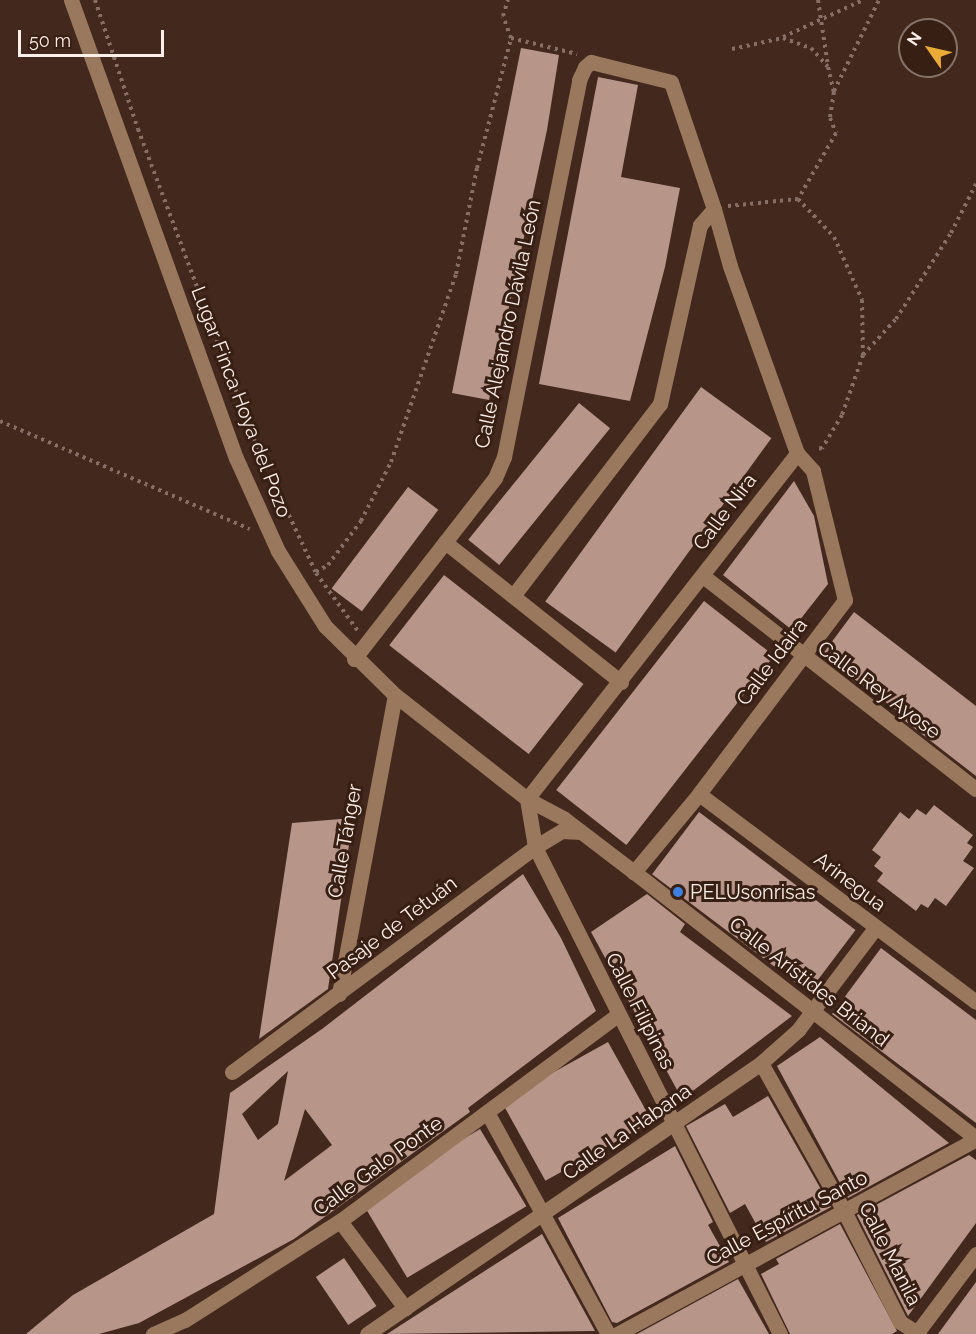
<!DOCTYPE html>
<meta charset="utf-8">
<style>
body{margin:0}
#map{position:relative;width:976px;height:1334px;overflow:hidden;background:#43281e;font-family:Raleway,sans-serif}
div>[style]{position:absolute}
.building>*{inset:0;background:#b79689;transform-origin:0 0}
.path>*{height:4px;margin-top:-2px;transform-origin:0;background:repeating-linear-gradient(90deg,#866f67 0 3px,transparent 0 7.5px)}
.minor>*{height:15px;margin:-7.5px;padding:0 7.5px;transform-origin:7.5px;border-radius:7.5px;background:#9a785d}
.dots>*{width:16px;height:16px;translate:-50% -50%;box-sizing:border-box;border:3px solid #381f14;border-radius:50%}
span{translate:-50% -50%;white-space:nowrap;text-align:center;line-height:1.15;-webkit-text-stroke:6px #381f14;paint-order:stroke}
.street-label{font-size:20px;color:#fceee8}
.poi-label{font-size:20px;color:#fceee8}
.left{translate:0 -50%;text-align:left}
.north{position:absolute;left:898px;top:18px;width:60px;height:60px;box-sizing:border-box;background:#381f14;border:2px solid #867269;border-radius:50%;rotate:304deg;font-size:16px;font-weight:700;line-height:24px;text-align:center;color:#fceee8}
.north::after{content:'';display:block;margin:auto;width:21px;height:27px;background:#eaaa38;clip-path:polygon(50% 0,100% 100%,50% 72%,0 100%)}
.scale{position:absolute;left:18px;top:30px;width:146px;height:27px;box-sizing:border-box;border:3px solid #fceee8;border-top:0;padding-left:8px;font-size:18px;line-height:21px;white-space:nowrap;color:#fceee8;-webkit-text-stroke:4px #381f14;paint-order:stroke}
</style>
<div id="map">
<div class="building">
<div style="clip-path:polygon(521px 48px,559px 55px,547px 130px,489px 400px,452px 393px)"></div>
<div style="clip-path:polygon(598px 77px,638px 85px,621px 177px,680px 188px,665px 267px,630px 401px,539px 384px)"></div>
<div style="left:701px;top:387px;width:87px;height:265px;rotate:36deg"></div>
<div style="left:579px;top:403px;width:40px;height:176px;rotate:39deg"></div>
<div style="clip-path:polygon(794px 481px,814px 516px,828px 584px,792px 630px,723px 575px)"></div>
<div style="left:408px;top:487px;width:38px;height:127px;rotate:37deg"></div>
<div style="left:444px;top:575px;width:177px;height:89px;rotate:38deg"></div>
<div style="left:704px;top:601px;width:89px;height:240px;rotate:38deg"></div>
<div style="clip-path:polygon(854px 612px,976px 706px,976px 776px,905px 721px,907px 718px,822px 655px)"></div>
<div style="clip-path:polygon(934px 805px,973px 835px,967px 843px,973px 847px,963px 861px,974px 868px,946px 906px,935px 898px,928px 908px,921px 904px,916px 911px,877px 881px,883px 873px,874px 866px,881px 857px,872px 850px,900px 812px,909px 819px,917px 809px,926px 815px)"></div>
<div style="left:699px;top:812px;width:196px;height:78px;rotate:37deg"></div>
<div style="clip-path:polygon(353px 818px,328px 989px,259px 1039px,292px 823px)"></div>
<div style="clip-path:polygon(evenodd,523px 874px,561px 938px,596px 1011px,468px 1108px,470px 1112px,294px 1239px,139px 1323px,99px 1334px,26px 1334px,73px 1295px,214px 1214px,230px 1093px,322px 1029px,523px 874px,288px 1071px,278px 1124px,258px 1140px,242px 1114px,288px 1071px,523px 874px,305px 1109px,332px 1145px,284px 1181px,305px 1109px)"></div>
<div style="clip-path:polygon(647px 894px,685px 924px,680px 932px,792px 1016px,682px 1099px,591px 932px)"></div>
<div style="clip-path:polygon(881px 948px,976px 1020px,976px 1123px,832px 1014px)"></div>
<div style="clip-path:polygon(820px 1037px,949px 1143px,848px 1198px,777px 1066px)"></div>
<div style="left:608px;top:1042px;width:91px;height:122px;rotate:61deg"></div>
<div style="clip-path:polygon(768px 1096px,831px 1207px,766px 1242px,745px 1204px,730px 1213px,686px 1126px,725px 1104px,733px 1117px)"></div>
<div style="left:480px;top:1129px;width:90px;height:139px;rotate:59deg"></div>
<div style="clip-path:polygon(675px 1146px,713px 1222px,708px 1225px,729px 1262px,617px 1323px,612px 1322px,558px 1218px)"></div>
<div style="clip-path:polygon(969px 1155px,976px 1160px,976px 1223px,908px 1316px,857px 1215px)"></div>
<div style="clip-path:polygon(840px 1224px,897px 1331px,892px 1334px,790px 1334px,761px 1274px,779px 1264px,776px 1259px)"></div>
<div style="clip-path:polygon(542px 1234px,595px 1331px,387px 1334px)"></div>
<div style="left:344px;top:1258px;width:58px;height:34px;rotate:56deg"></div>
<div style="clip-path:polygon(738px 1279px,769px 1334px,637px 1334px)"></div>
<div style="clip-path:polygon(976px 1282px,976px 1334px,938px 1334px)"></div>
</div>
<div class="path">
<div style="left:95px;top:0;width:136px;rotate:71.6deg"></div>
<div style="left:138px;top:129px;width:340px;rotate:69.5deg"></div>
<div style="left:257px;top:447px;width:139px;rotate:64.9deg"></div>
<div style="left:316px;top:573px;width:72px;rotate:54.1deg"></div>
<div style="left:818px;top:0;width:67px;rotate:81.4deg"></div>
<div style="left:783px;top:37px;width:88px;rotate:-24.8deg"></div>
<div style="left:511px;top:38px;width:68px;rotate:13.6deg"></div>
<div style="left:732px;top:49px;width:52px;rotate:-12.2deg"></div>
<div style="left:783px;top:38px;width:30px;rotate:20deg"></div>
<div style="left:811px;top:48px;width:25px;rotate:48deg"></div>
<div style="left:828px;top:67px;width:26px;rotate:77deg"></div>
<div style="left:834px;top:92px;width:26px;rotate:99deg"></div>
<div style="left:830px;top:118px;width:16px;rotate:68deg"></div>
<div style="left:836px;top:133px;width:76px;rotate:119.9deg"></div>
<div style="left:834px;top:91px;width:102px;rotate:-63.7deg"></div>
<div style="left:728px;top:206px;width:70px;rotate:-5.7deg"></div>
<div style="left:798px;top:199px;width:52px;rotate:46.5deg"></div>
<div style="left:834px;top:237px;width:69px;rotate:66deg"></div>
<div style="left:862px;top:300px;width:55px;rotate:89deg"></div>
<div style="left:863px;top:355px;width:64px;rotate:109.3deg"></div>
<div style="left:842px;top:415px;width:39px;rotate:121deg"></div>
<div style="left:822px;top:448px;width:6px;rotate:171deg"></div>
<div style="left:863px;top:355px;width:49px;rotate:-47.5deg"></div>
<div style="left:896px;top:319px;width:102px;rotate:-57.4deg"></div>
<div style="left:951px;top:233px;width:55px;rotate:-63deg"></div>
<div style="left:0;top:421px;width:272px;rotate:23.4deg"></div>
<div style="left:316px;top:572px;width:14px;rotate:-30deg"></div>
<div style="left:328px;top:565px;width:55px;rotate:-53.1deg"></div>
<div style="left:361px;top:521px;width:66px;rotate:-63deg"></div>
<div style="left:391px;top:462px;width:199px;rotate:-70.9deg"></div>
<div style="left:456px;top:274px;width:108px;rotate:-78.8deg"></div>
<div style="left:477px;top:168px;width:134px;rotate:-75.3deg"></div>
<div style="left:511px;top:38px;width:23px;rotate:-110deg"></div>
<div style="left:503px;top:16px;width:17px;rotate:-73deg"></div>
</div>
<div class="minor">
<div style="left:71px;top:0;width:487px;rotate:70.2deg"></div>
<div style="left:236px;top:458px;width:102px;rotate:65.7deg"></div>
<div style="left:278px;top:551px;width:89px;rotate:57.9deg"></div>
<div style="left:325px;top:626px;width:98px;rotate:44.6deg"></div>
<div style="left:395px;top:695px;width:168px;rotate:38.2deg"></div>
<div style="left:527px;top:799px;width:41px;rotate:27.8deg"></div>
<div style="left:563px;top:818px;width:89px;rotate:37.3deg"></div>
<div style="left:634px;top:872px;width:433px;rotate:37.9deg"></div>
<div style="left:445px;top:542px;width:225px;rotate:38.5deg"></div>
<div style="left:703px;top:576px;width:346px;rotate:38deg"></div>
<div style="left:513px;top:596px;width:242px;rotate:-52.6deg"></div>
<div style="left:660px;top:404px;width:183px;rotate:-77.4deg"></div>
<div style="left:700px;top:225px;width:21px;rotate:-49deg"></div>
<div style="left:354px;top:659px;width:229px;rotate:-52.1deg"></div>
<div style="left:495px;top:478px;width:23px;rotate:-67deg"></div>
<div style="left:504px;top:457px;width:384px;rotate:-78.7deg"></div>
<div style="left:579px;top:80px;width:14px;rotate:-65deg"></div>
<div style="left:585px;top:67px;width:8px;rotate:-40deg"></div>
<div style="left:591px;top:62px;width:82px;rotate:14deg"></div>
<div style="left:671px;top:82px;width:134px;rotate:71.3deg"></div>
<div style="left:714px;top:209px;width:59px;rotate:74.3deg"></div>
<div style="left:730px;top:266px;width:199px;rotate:70.3deg"></div>
<div style="left:797px;top:453px;width:24px;rotate:48deg"></div>
<div style="left:813px;top:471px;width:133px;rotate:76.1deg"></div>
<div style="left:845px;top:600px;width:243px;rotate:127deg"></div>
<div style="left:699px;top:794px;width:102px;rotate:129.8deg"></div>
<div style="left:699px;top:794px;width:346px;rotate:36.9deg"></div>
<div style="left:527px;top:799px;width:49px;rotate:80.5deg"></div>
<div style="left:535px;top:847px;width:545px;rotate:63.29deg"></div>
<div style="left:527px;top:799px;width:439px;rotate:-52deg"></div>
<div style="left:339px;top:994px;width:304px;rotate:-79.4deg"></div>
<div style="left:761px;top:1063px;width:170px;rotate:60.7deg"></div>
<div style="left:844px;top:1211px;width:124px;rotate:63.2deg"></div>
<div style="left:900px;top:1322px;width:22px;rotate:32deg"></div>
<div style="left:232px;top:1072px;width:377px;rotate:-36.6deg"></div>
<div style="left:535px;top:847px;width:31px;rotate:-31deg"></div>
<div style="left:562px;top:831px;width:19px;rotate:3deg"></div>
<div style="left:487px;top:1112px;width:253px;rotate:61.4deg"></div>
<div style="left:340px;top:1221px;width:109px;rotate:53.2deg"></div>
<div style="left:153px;top:1334px;width:35px;rotate:-24deg"></div>
<div style="left:185px;top:1320px;width:184px;rotate:-32.6deg"></div>
<div style="left:340px;top:1221px;width:344px;rotate:-36.6deg"></div>
<div style="left:367px;top:1334px;width:478px;rotate:-34.5deg"></div>
<div style="left:761px;top:1063px;width:50px;rotate:-41.7deg"></div>
<div style="left:798px;top:1030px;width:129px;rotate:-52.9deg"></div>
<div style="left:617px;top:1334px;width:409px;rotate:-28.5deg"></div>
<div style="left:916px;top:1334px;width:100px;rotate:-53.1deg"></div>
</div>
<div class="dots">
<div style="left:678px;top:892px;background:#3f7fe0"></div>
</div>
<div class="street-label">
<span style="left:508px;top:324px;rotate:-78deg">Calle Alejandro Dávila León</span>
<span style="left:241px;top:402px;rotate:69deg">Lugar Finca Hoya del Pozo</span>
<span style="left:725px;top:512px;rotate:-53deg">Calle Nira</span>
<span style="left:772px;top:662px;rotate:-53deg">Calle Idaira</span>
<span style="left:879px;top:690px;rotate:37deg">Calle Rey Ayose</span>
<span style="left:345px;top:841px;rotate:-80deg">Calle Tánger</span>
<span style="left:850px;top:882px;rotate:37deg">Arinegua</span>
<span style="left:392px;top:928px;rotate:-37deg">Pasaje de Tetuán</span>
<span style="left:809px;top:982px;rotate:38deg">Calle Arístides Briand</span>
<span style="left:640px;top:1011px;rotate:63deg">Calle Filipinas</span>
<span style="left:627px;top:1132px;rotate:-35deg">Calle La Habana</span>
<span style="left:378px;top:1166px;rotate:-36deg">Calle Galo Ponte</span>
<span style="left:787px;top:1218px;rotate:-28deg">Calle Espíritu Santo</span>
<span style="left:890px;top:1254px;rotate:63deg">Calle Manila</span>
</div>
<div class="poi-label">
<span class="left" style="left:690px;top:892px">PELUsonrisas</span>
</div>
<div class="north">N</div>
<div class="scale">50 m</div>
</div>
